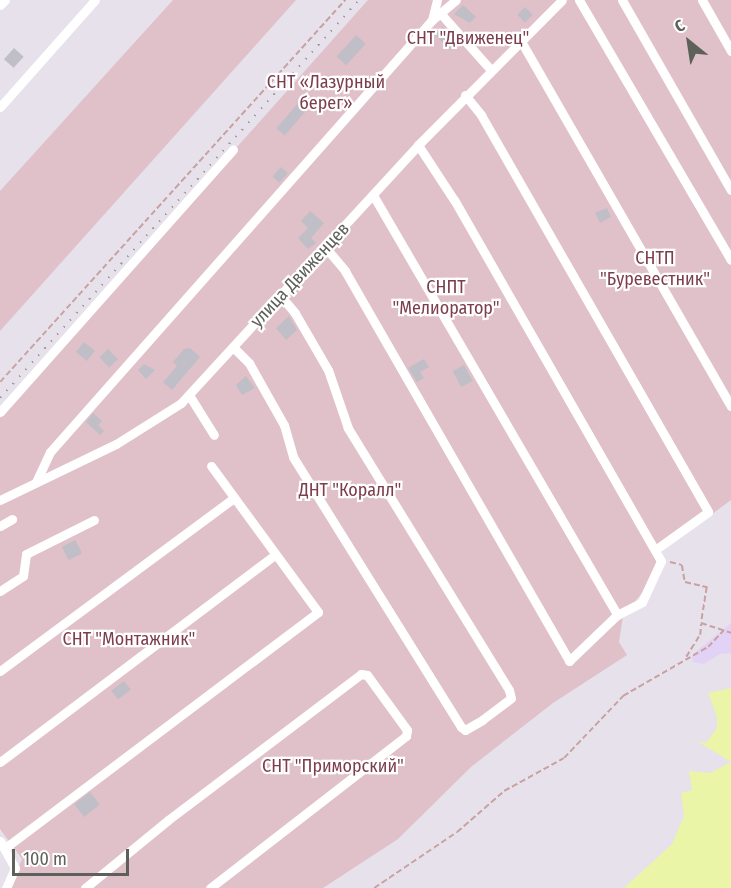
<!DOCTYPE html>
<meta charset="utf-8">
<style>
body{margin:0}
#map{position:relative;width:731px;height:888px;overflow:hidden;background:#e6e1eb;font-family:"Fira Sans Condensed",sans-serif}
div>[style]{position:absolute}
.green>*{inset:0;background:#e0c0c9}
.sand>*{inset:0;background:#e2d2f5}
.water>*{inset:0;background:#eaf5a7}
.building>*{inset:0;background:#c0bec6;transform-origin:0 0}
.path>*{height:1.5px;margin-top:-0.75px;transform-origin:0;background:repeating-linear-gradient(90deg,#c9a1a1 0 6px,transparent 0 9px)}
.minor>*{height:9px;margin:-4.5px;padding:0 4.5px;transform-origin:4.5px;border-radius:4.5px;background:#fff}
.rail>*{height:2px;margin-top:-1px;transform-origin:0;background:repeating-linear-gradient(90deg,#9e9f9d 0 1.5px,transparent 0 9.5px)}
span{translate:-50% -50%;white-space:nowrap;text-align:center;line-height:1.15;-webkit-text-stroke:4.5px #fff;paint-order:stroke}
.park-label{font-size:18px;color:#7c3d4c}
.street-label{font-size:18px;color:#5e605a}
.north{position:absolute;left:659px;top:12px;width:60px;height:60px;-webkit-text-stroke:4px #fff;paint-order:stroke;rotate:330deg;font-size:16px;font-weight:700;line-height:24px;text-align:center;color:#5e605a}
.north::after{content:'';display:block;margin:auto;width:21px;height:27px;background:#5e605a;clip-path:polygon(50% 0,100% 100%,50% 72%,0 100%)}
.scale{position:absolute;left:12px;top:849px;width:117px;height:27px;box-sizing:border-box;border:3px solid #5e605a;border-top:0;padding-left:8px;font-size:18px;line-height:21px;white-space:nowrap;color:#5e605a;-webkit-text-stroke:4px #fff;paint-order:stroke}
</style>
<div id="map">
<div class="green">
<div style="clip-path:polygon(173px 0,296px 0,0 331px,0 191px)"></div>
<div style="clip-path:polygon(368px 0,731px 0,731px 500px,662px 551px,646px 588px,623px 616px,619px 642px,627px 655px,553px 703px,471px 767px,398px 839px,323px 888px,10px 888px,22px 859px,0 829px,0 413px)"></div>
</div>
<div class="sand">
<div style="clip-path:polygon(731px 623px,731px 653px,720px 654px,704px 664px,693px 662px,692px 655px)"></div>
</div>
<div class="water">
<div style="clip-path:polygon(731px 688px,731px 888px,624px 888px,672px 844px,684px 816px,681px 793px,692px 790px,689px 771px,710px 773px,731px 762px,697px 741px,706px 743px,717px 728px,717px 717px,708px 693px)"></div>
</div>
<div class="building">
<div style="clip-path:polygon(463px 5px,476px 17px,470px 23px,454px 14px)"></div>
<div style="left:525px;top:7px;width:11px;height:11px;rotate:45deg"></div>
<div style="left:443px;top:27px;width:21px;height:11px;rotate:47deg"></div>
<div style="left:356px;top:35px;width:13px;height:29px;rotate:42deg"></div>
<div style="left:14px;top:48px;width:13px;height:15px;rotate:42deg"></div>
<div style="left:300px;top:101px;width:11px;height:36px;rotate:41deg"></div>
<div style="left:281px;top:167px;width:9px;height:13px;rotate:41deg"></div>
<div style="clip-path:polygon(607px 208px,611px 217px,600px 223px,595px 213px)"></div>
<div style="clip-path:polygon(310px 211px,324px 223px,311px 238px,316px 243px,308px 249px,298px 238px,308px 228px,301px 221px)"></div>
<div style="clip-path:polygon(289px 316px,297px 330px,286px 340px,276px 328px)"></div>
<div style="left:84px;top:342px;width:14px;height:13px;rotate:39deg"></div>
<div style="clip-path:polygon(190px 348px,200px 357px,172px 390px,163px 382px,177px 366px,173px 362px,184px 349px)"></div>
<div style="left:108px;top:349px;width:14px;height:12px;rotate:45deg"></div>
<div style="clip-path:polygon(424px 359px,429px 367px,420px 372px,424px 378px,417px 382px,408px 368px)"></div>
<div style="clip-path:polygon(144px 364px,155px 370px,146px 379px,138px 370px)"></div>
<div style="left:464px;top:365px;width:18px;height:13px;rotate:61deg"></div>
<div style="clip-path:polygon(246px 376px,255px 388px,242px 395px,236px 385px)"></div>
<div style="clip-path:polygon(93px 413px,102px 421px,98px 425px,104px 431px,100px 435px,86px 422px)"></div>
<div style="left:75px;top:540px;width:15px;height:15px;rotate:62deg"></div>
<div style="left:124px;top:681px;width:11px;height:16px;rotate:52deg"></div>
<div style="left:90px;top:792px;width:16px;height:20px;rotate:52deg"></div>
</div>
<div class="path">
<div style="left:0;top:382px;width:515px;rotate:-47.91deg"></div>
<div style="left:670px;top:562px;width:12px;rotate:14deg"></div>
<div style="left:682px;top:565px;width:17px;rotate:80deg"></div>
<div style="left:685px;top:582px;width:23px;rotate:13deg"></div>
<div style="left:707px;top:587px;width:36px;rotate:99deg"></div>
<div style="left:701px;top:623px;width:32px;rotate:18deg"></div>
<div style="left:686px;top:657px;width:26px;rotate:-58deg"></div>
<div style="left:700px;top:635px;width:11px;rotate:-85deg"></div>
<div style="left:374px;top:888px;width:100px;rotate:-34deg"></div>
<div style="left:457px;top:832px;width:62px;rotate:-41.1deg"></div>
<div style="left:504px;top:791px;width:68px;rotate:-28.8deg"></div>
<div style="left:564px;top:758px;width:86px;rotate:-46.4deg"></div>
<div style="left:623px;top:696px;width:98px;rotate:-30deg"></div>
<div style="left:708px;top:647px;width:23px;rotate:-47deg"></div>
</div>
<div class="minor">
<div style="left:579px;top:0;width:301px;rotate:59.7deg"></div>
<div style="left:622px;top:0;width:219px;rotate:60.2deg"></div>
<div style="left:702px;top:0;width:59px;rotate:60.4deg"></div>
<div style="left:0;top:5px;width:7px;rotate:-45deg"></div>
<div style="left:441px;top:14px;width:75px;rotate:48.2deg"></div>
<div style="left:432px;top:20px;width:21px;rotate:-76deg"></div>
<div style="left:522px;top:43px;width:419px;rotate:60.1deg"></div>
<div style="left:465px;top:95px;width:26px;rotate:51deg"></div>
<div style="left:481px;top:115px;width:457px;rotate:60.2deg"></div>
<div style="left:708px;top:512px;width:65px;rotate:144.4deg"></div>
<div style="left:0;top:107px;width:143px;rotate:-48.4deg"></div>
<div style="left:373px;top:195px;width:486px;rotate:59.8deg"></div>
<div style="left:326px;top:248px;width:30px;rotate:50deg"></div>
<div style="left:345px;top:271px;width:450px;rotate:60.1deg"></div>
<div style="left:569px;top:661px;width:66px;rotate:-43.8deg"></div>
<div style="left:617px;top:615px;width:28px;rotate:-27deg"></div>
<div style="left:642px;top:602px;width:45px;rotate:-65.1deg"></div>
<div style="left:661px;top:561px;width:416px;rotate:-119.8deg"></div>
<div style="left:454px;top:200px;width:66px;rotate:-123.2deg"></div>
<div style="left:233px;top:347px;width:23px;rotate:45deg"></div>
<div style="left:249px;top:363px;width:71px;rotate:60.6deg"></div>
<div style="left:284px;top:425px;width:33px;rotate:74deg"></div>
<div style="left:293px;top:457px;width:318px;rotate:58.1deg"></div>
<div style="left:461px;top:727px;width:5px;rotate:37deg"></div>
<div style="left:465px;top:730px;width:20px;rotate:-30deg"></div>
<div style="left:482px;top:720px;width:36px;rotate:-37deg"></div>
<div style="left:511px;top:698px;width:8px;rotate:-104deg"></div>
<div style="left:509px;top:690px;width:308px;rotate:-121.6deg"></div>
<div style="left:348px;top:428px;width:61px;rotate:-109deg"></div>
<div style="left:328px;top:370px;width:66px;rotate:-120.1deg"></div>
<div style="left:295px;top:313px;width:23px;rotate:-130deg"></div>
<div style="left:189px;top:395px;width:47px;rotate:58deg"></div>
<div style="left:0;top:412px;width:351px;rotate:-48.4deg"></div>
<div style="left:36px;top:482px;width:33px;rotate:-65deg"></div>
<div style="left:50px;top:452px;width:577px;rotate:-48.51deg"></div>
<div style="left:432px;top:20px;width:31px;rotate:-40deg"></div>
<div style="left:0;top:500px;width:129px;rotate:-25.8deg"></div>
<div style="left:116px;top:444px;width:77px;rotate:-32.2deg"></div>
<div style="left:181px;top:403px;width:350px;rotate:-47.4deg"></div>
<div style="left:418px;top:145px;width:204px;rotate:-45.2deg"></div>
<div style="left:0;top:526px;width:14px;rotate:-30deg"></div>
<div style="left:0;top:591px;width:27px;rotate:-33deg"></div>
<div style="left:23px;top:576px;width:22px;rotate:-82deg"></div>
<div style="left:26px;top:554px;width:76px;rotate:-26.6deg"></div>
<div style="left:0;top:671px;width:291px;rotate:-36.5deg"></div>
<div style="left:0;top:762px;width:344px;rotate:-37deg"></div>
<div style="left:0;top:841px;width:31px;rotate:61deg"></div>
<div style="left:15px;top:868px;width:22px;rotate:114deg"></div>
<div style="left:5px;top:848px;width:392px;rotate:-37deg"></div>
<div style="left:318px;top:612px;width:181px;rotate:-126.2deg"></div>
<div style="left:85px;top:888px;width:107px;rotate:-39.3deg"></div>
<div style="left:168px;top:820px;width:242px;rotate:-37.1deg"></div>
<div style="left:361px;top:674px;width:6px;rotate:9deg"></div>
<div style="left:367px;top:675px;width:68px;rotate:54deg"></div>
<div style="left:407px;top:730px;width:6px;rotate:99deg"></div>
<div style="left:406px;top:736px;width:248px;rotate:142.2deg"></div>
</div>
<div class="rail">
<div style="left:0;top:398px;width:536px;rotate:-47.95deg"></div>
</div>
<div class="park-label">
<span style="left:468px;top:38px">СНТ "Движенец"</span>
<span style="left:326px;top:93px">СНТ «Лазурный<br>берег»</span>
<span style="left:655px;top:269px">СНТП<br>"Буревестник"</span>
<span style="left:446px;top:298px">СНПТ<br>"Мелиоратор"</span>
<span style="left:350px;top:490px">ДНТ "Коралл"</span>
<span style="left:129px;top:639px">СНТ "Монтажник"</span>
<span style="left:333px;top:766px">СНТ "Приморский"</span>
</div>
<div class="street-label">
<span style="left:300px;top:275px;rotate:-47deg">улица Движенцев</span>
</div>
<div class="north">С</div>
<div class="scale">100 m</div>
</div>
